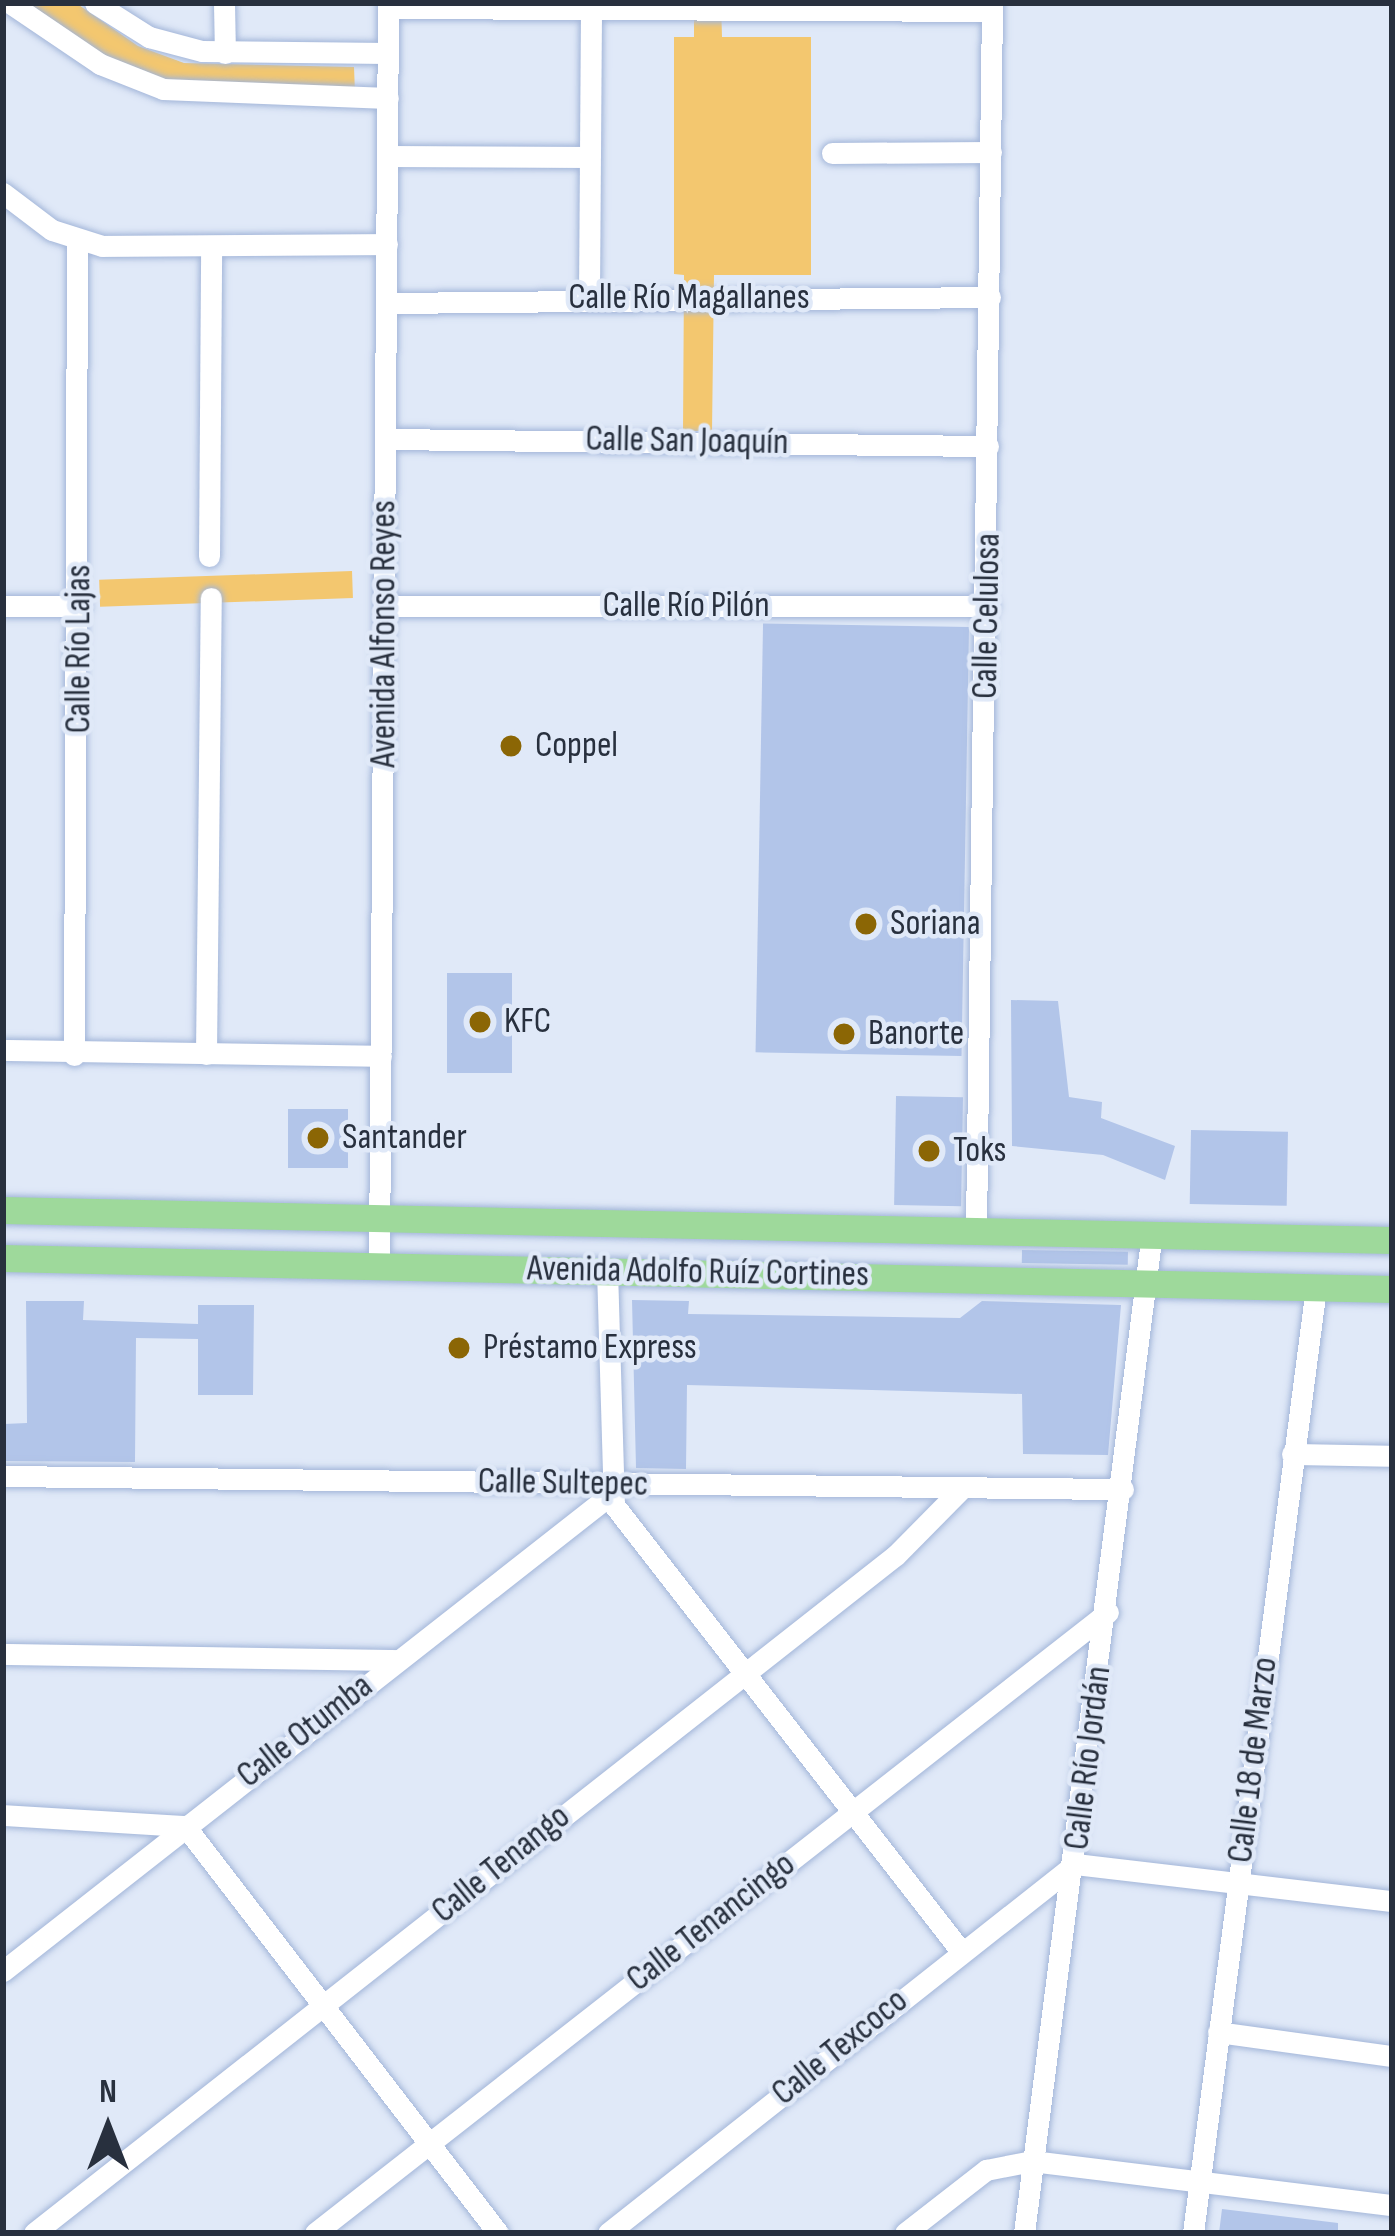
<!DOCTYPE html>
<meta charset="utf-8">
<style>
body{margin:0}
#map{position:relative;width:1395px;height:2236px;overflow:hidden;background:#e0e9f8;font-family:"Sofia Sans Condensed",sans-serif}
div>[style]{position:absolute}
.green>*{inset:0;background:#f3c76f;transform-origin:0 0}
.building>*{inset:0;background:#b2c5e9;transform-origin:0 0}
.roads{filter:drop-shadow(0 0 3px #a3b6d9) drop-shadow(0 0 3px #a3b6d9)}
.minor>*{height:21px;margin:-10.5px;padding:0 10.5px;transform-origin:10.5px;border-radius:10.5px;background:#fff}
.major>*{height:27px;margin:-13.5px;padding:0 13.5px;transform-origin:13.5px;border-radius:13.5px;background:#9ed99b}
.dots>*{width:33px;height:33px;translate:-50% -50%;box-sizing:border-box;border:6px solid #e0e9f8;border-radius:50%}
span{translate:-50% -50%;white-space:nowrap;text-align:center;line-height:1.15;-webkit-text-stroke:9px #e0e9f8;paint-order:stroke}
.street-label{font-size:36px;color:#28303e}
.poi-label{font-size:36px;color:#28303e}
.left{translate:0 -50%;text-align:left}
.frame{position:absolute;inset:0;border:6px solid #28303e;pointer-events:none}
.north{position:absolute;left:48px;top:2068px;width:120px;height:120px;-webkit-text-stroke:9px #e0e9f8;paint-order:stroke;rotate:0deg;font-size:33px;font-weight:700;line-height:48px;text-align:center;color:#28303e}
.north::after{content:'';display:block;margin:auto;width:42px;height:54px;background:#28303e;clip-path:polygon(50% 0,100% 100%,50% 72%,0 100%)}
</style>
<div id="map">
<div class="green">
<div style="clip-path:polygon(16px 3px,76px 3px,138px 46px,184px 63px,354px 67px,355px 93px,187px 89px,131px 72px)"></div>
<div style="clip-path:polygon(694px 3px,721px 3px,722px 37px,811px 37px,811px 275px,714px 275px,712px 431px,683px 431px,684px 275px,674px 274px,674px 37px,694px 37px)"></div>
<div style="left:352px;top:571px;width:27px;height:253px;rotate:88deg"></div>
</div>
<div class="building">
<div style="left:969px;top:627px;width:429px;height:206px;rotate:91deg"></div>
<div style="left:447px;top:973px;width:65px;height:100px"></div>
<div style="clip-path:polygon(1011px 1000px,1058px 1001px,1069px 1097px,1102px 1102px,1101px 1118px,1175px 1146px,1165px 1180px,1103px 1155px,1012px 1146px)"></div>
<div style="left:896px;top:1096px;width:67px;height:109px;rotate:1deg"></div>
<div style="left:288px;top:1109px;width:60px;height:59px"></div>
<div style="left:1191px;top:1130px;width:97px;height:74px;rotate:1deg"></div>
<div style="left:1022px;top:1250px;width:106px;height:13px;rotate:1deg"></div>
<div style="clip-path:polygon(632px 1300px,689px 1301px,688px 1314px,960px 1318px,982px 1301px,1121px 1305px,1108px 1455px,1023px 1454px,1022px 1394px,687px 1385px,686px 1469px,636px 1468px)"></div>
<div style="clip-path:polygon(26px 1301px,84px 1301px,83px 1320px,198px 1324px,198px 1305px,254px 1305px,253px 1395px,198px 1395px,198px 1339px,136px 1338px,135px 1462px,6px 1461px,4px 1424px,27px 1423px)"></div>
<div style="clip-path:polygon(1222px 2209px,1338px 2223px,1338px 2233px,1219px 2233px)"></div>
</div>
<div class="roads">
<div class="minor">
<div style="left:10px;top:3px;width:109px;rotate:34.1deg"></div>
<div style="left:100px;top:64px;width:68px;rotate:21.6deg"></div>
<div style="left:163px;top:89px;width:225px;rotate:2.3deg"></div>
<div style="left:95px;top:3px;width:64px;rotate:32.2deg"></div>
<div style="left:149px;top:37px;width:55px;rotate:14.8deg"></div>
<div style="left:202px;top:51px;width:186px;rotate:0.6deg"></div>
<div style="left:224px;top:3px;width:50px;rotate:88.9deg"></div>
<div style="left:388px;top:8px;width:604px;rotate:0.28deg"></div>
<div style="left:832px;top:153px;width:159px;rotate:-0.4deg"></div>
<div style="left:387px;top:156px;width:202px;rotate:0.3deg"></div>
<div style="left:3px;top:193px;width:61px;rotate:37.1deg"></div>
<div style="left:52px;top:230px;width:52px;rotate:17.7deg"></div>
<div style="left:102px;top:246px;width:285px;rotate:-0.4deg"></div>
<div style="left:589px;top:297px;width:289px;rotate:-89.6deg"></div>
<div style="left:388px;top:303px;width:602px;rotate:-0.57deg"></div>
<div style="left:386px;top:439px;width:602px;rotate:0.67deg"></div>
<div style="left:209px;top:556px;width:310px;rotate:-89.6deg"></div>
<div style="left:3px;top:606px;width:77px"></div>
<div style="left:385px;top:606px;width:603px"></div>
<div style="left:3px;top:1050px;width:378px;rotate:0.9deg"></div>
<div style="left:206px;top:1054px;width:456px;rotate:-89.4deg"></div>
<div style="left:74px;top:1055px;width:813px;rotate:-89.79deg"></div>
<div style="left:976px;top:1229px;width:1226px;rotate:-89.25deg"></div>
<div style="left:379px;top:1264px;width:1261px;rotate:-89.59deg"></div>
<div style="left:607px;top:1270px;width:235px;rotate:88.3deg"></div>
<div style="left:614px;top:1505px;width:564px;rotate:52.13deg"></div>
<div style="left:1292px;top:1454px;width:100px;rotate:1.1deg"></div>
<div style="left:3px;top:1476px;width:1120px;rotate:0.67deg"></div>
<div style="left:3px;top:1654px;width:393px;rotate:0.9deg"></div>
<div style="left:3px;top:1815px;width:182px;rotate:3.5deg"></div>
<div style="left:185px;top:1826px;width:513px;rotate:52.44deg"></div>
<div style="left:3px;top:1971px;width:771px;rotate:-38.1deg"></div>
<div style="left:1218px;top:2032px;width:176px;rotate:7.9deg"></div>
<div style="left:34px;top:2233px;width:1097px;rotate:-38.19deg"></div>
<div style="left:896px;top:1555px;width:93px;rotate:-45.4deg"></div>
<div style="left:315px;top:2233px;width:1007px;rotate:-38.06deg"></div>
<div style="left:608px;top:2233px;width:595px;rotate:-38.31deg"></div>
<div style="left:1075px;top:1864px;width:319px;rotate:6.7deg"></div>
<div style="left:905px;top:2233px;width:103px;rotate:-37.9deg"></div>
<div style="left:986px;top:2170px;width:47px;rotate:-11.1deg"></div>
<div style="left:1032px;top:2161px;width:363px;rotate:7deg"></div>
<div style="left:1024px;top:2233px;width:1008px;rotate:-82.71deg"></div>
<div style="left:1193px;top:2233px;width:954px;rotate:-82.59deg"></div>
</div>
<div class="major">
<div style="left:3px;top:1210px;width:1389px;rotate:1.24deg"></div>
<div style="left:3px;top:1258px;width:1389px;rotate:1.28deg"></div>
</div>
</div>
<div class="dots">
<div style="left:511px;top:746px;background:#8b6605"></div>
<div style="left:866px;top:924px;background:#8b6605"></div>
<div style="left:480px;top:1022px;background:#8b6605"></div>
<div style="left:844px;top:1034px;background:#8b6605"></div>
<div style="left:318px;top:1138px;background:#8b6605"></div>
<div style="left:929px;top:1151px;background:#8b6605"></div>
<div style="left:459px;top:1348px;background:#8b6605"></div>
</div>
<div class="street-label">
<span style="left:689px;top:298px">Calle Río Magallanes</span>
<span style="left:687px;top:441px;rotate:1deg">Calle San Joaquín</span>
<span style="left:686px;top:606px">Calle Río Pilón</span>
<span style="left:987px;top:616px;rotate:-89deg">Calle Celulosa</span>
<span style="left:384px;top:634px;rotate:-90deg">Avenida Alfonso Reyes</span>
<span style="left:79px;top:649px;rotate:-90deg">Calle Río Lajas</span>
<span style="left:698px;top:1272px;rotate:1deg">Avenida Adolfo Ruíz Cortines</span>
<span style="left:563px;top:1483px;rotate:1deg">Calle Sultepec</span>
<span style="left:305px;top:1731px;rotate:-38deg">Calle Otumba</span>
<span style="left:1088px;top:1758px;rotate:-83deg">Calle Río Jordán</span>
<span style="left:1253px;top:1760px;rotate:-83deg">Calle 18 de Marzo</span>
<span style="left:501px;top:1864px;rotate:-39deg">Calle Tenango</span>
<span style="left:711px;top:1922px;rotate:-38deg">Calle Tenancingo</span>
<span style="left:840px;top:2047px;rotate:-39deg">Calle Texcoco</span>
</div>
<div class="poi-label">
<span class="left" style="left:535px;top:746px">Coppel</span>
<span class="left" style="left:890px;top:924px">Soriana</span>
<span class="left" style="left:504px;top:1022px">KFC</span>
<span class="left" style="left:868px;top:1034px">Banorte</span>
<span class="left" style="left:342px;top:1138px">Santander</span>
<span class="left" style="left:953px;top:1151px">Toks</span>
<span class="left" style="left:483px;top:1348px">Préstamo Express</span>
</div>
<div class="frame"></div>
<div class="north">N</div>
</div>
